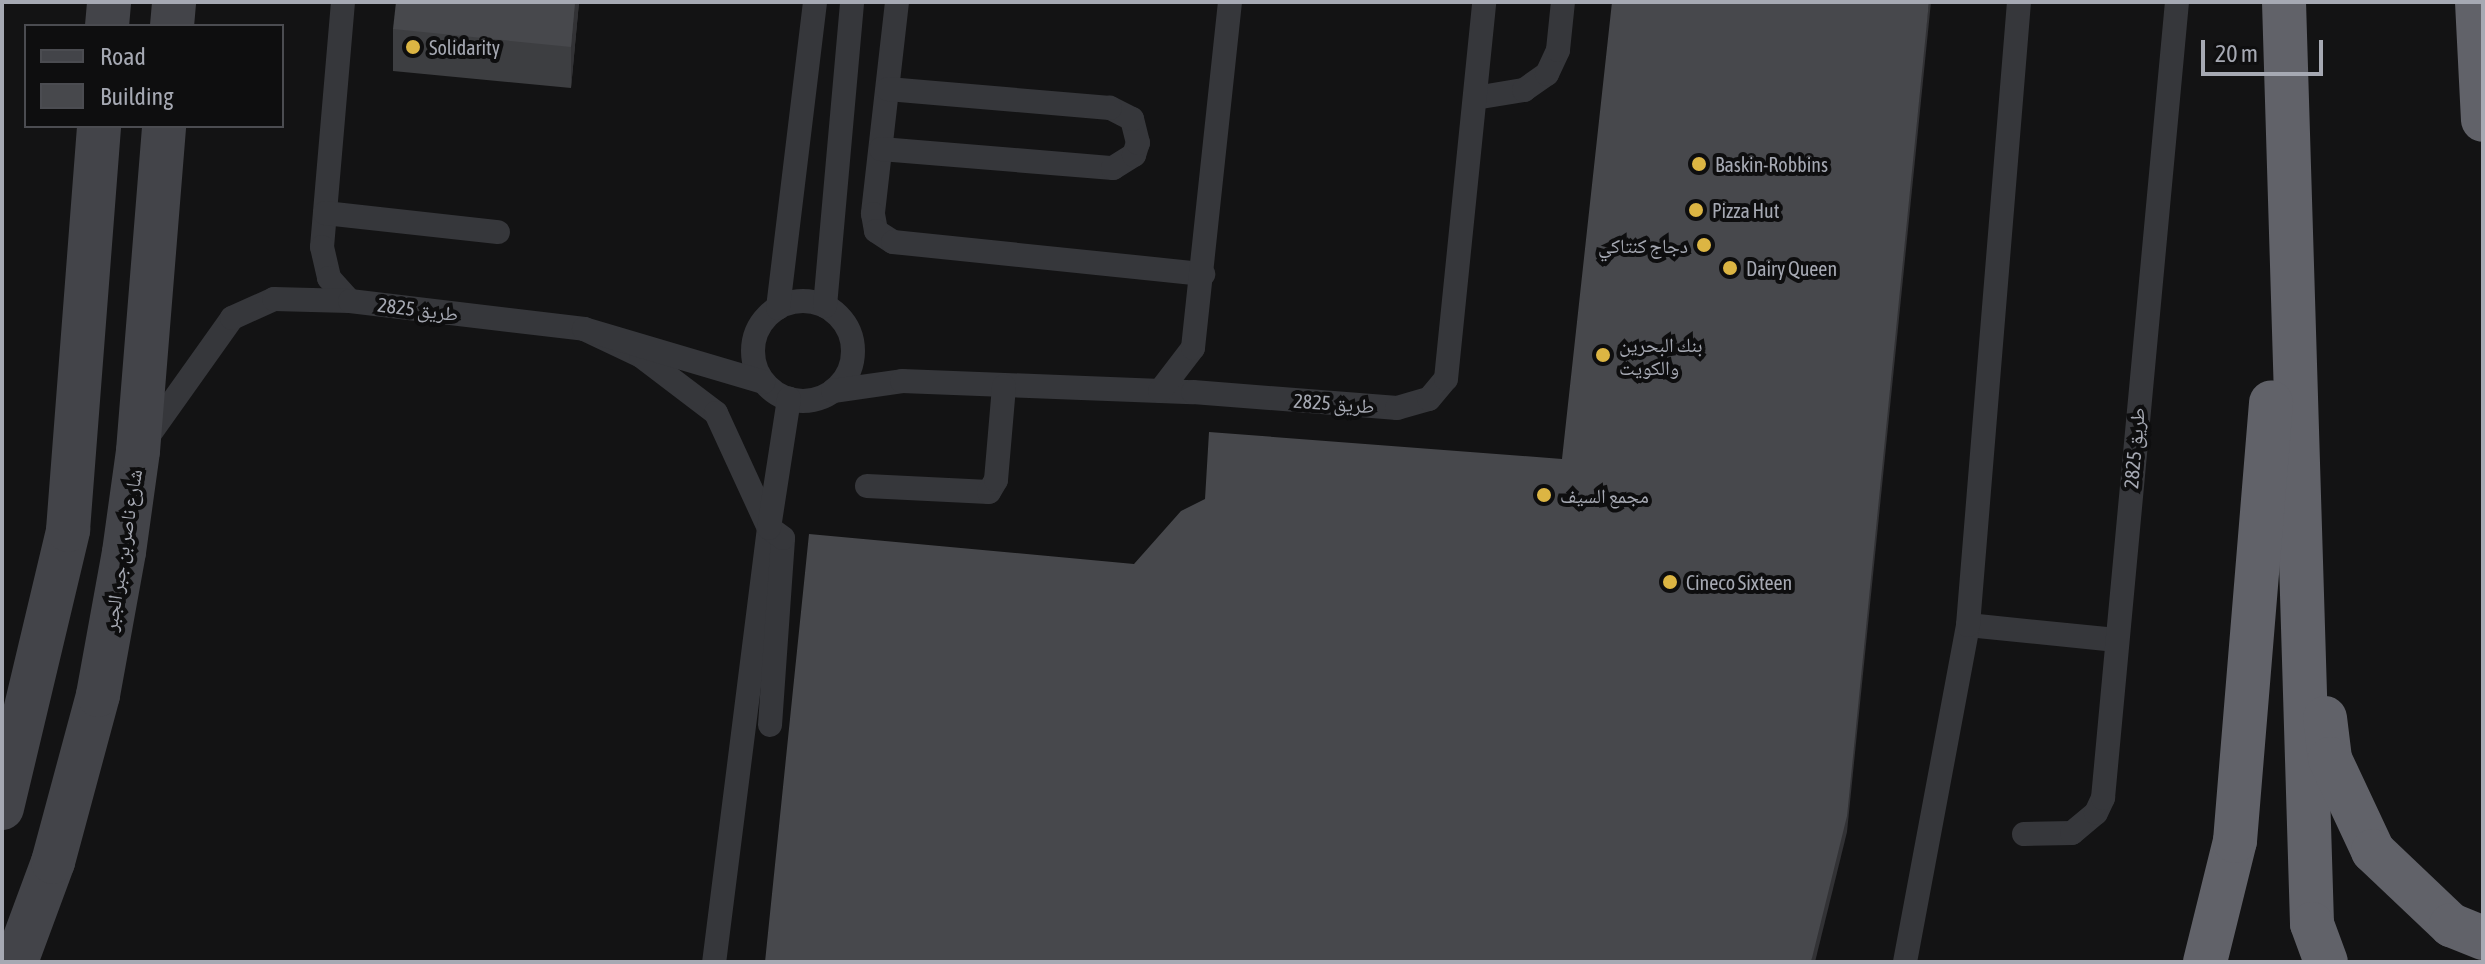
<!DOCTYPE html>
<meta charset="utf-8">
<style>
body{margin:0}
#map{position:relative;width:2485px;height:964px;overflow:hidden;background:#131314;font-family:"Asap Condensed","Noto Naskh Arabic",sans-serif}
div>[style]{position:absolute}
.lane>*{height:24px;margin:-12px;padding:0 12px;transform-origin:12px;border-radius:12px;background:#36373b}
.lane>.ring{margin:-12px;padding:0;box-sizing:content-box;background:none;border:24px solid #36373b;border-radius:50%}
.secondary>*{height:44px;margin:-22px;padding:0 22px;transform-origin:22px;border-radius:22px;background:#434449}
.highway>*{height:44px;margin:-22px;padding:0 22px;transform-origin:22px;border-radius:22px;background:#616269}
.wall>*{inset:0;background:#3d3e41}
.shaded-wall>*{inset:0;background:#323235}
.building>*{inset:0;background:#47484c}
.dots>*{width:22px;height:22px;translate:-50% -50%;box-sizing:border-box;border:4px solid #0e0e0f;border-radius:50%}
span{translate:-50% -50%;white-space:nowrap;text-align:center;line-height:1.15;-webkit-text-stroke:8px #0e0e0f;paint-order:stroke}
.poi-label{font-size:20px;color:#a6a9b3}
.left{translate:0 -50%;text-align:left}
.right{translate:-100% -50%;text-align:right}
.street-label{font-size:20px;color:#a6a9b3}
.frame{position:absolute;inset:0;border:4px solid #a6a9b3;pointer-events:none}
.legend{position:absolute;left:24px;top:24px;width:260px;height:104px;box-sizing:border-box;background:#0e0e0f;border:2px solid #4b4c51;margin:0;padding:10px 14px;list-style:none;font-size:24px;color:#a6a9b3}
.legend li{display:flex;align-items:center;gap:16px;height:40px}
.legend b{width:40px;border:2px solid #4b4c51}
.scale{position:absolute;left:2201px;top:40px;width:122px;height:36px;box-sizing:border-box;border:4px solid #a6a9b3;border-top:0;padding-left:10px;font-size:24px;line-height:28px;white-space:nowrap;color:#a6a9b3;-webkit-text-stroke:6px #0e0e0f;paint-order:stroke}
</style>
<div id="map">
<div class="lane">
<div style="left:343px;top:2px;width:246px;rotate:94.9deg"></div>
<div style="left:322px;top:247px;width:32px;rotate:77deg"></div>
<div style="left:329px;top:278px;width:31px;rotate:48deg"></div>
<div style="left:897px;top:2px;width:213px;rotate:96.5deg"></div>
<div style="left:873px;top:214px;width:17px;rotate:80deg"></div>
<div style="left:876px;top:231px;width:20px;rotate:33deg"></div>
<div style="left:893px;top:242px;width:312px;rotate:5.9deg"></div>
<div style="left:1475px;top:98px;width:50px;rotate:-9.3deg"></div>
<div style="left:1524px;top:90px;width:28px;rotate:-35deg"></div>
<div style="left:1547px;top:74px;width:26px;rotate:-65deg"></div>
<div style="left:1558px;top:50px;width:48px;rotate:-84.1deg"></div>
<div style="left:881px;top:149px;width:233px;rotate:4.7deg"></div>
<div style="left:1113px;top:168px;width:25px;rotate:-32deg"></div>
<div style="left:1134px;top:155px;width:13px;rotate:-72deg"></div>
<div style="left:1138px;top:143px;width:25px;rotate:-104deg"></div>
<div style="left:1132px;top:119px;width:25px;rotate:-153deg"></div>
<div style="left:1110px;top:108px;width:223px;rotate:-175.1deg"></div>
<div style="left:325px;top:213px;width:174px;rotate:6.3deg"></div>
<div class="ring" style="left:753px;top:301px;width:76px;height:76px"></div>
<div style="left:825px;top:306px;width:305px;rotate:-84.9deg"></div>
<div style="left:778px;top:308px;width:308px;rotate:-83.1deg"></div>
<div style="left:584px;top:329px;width:63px;rotate:25.3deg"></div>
<div style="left:641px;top:356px;width:94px;rotate:37.2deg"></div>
<div style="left:716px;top:413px;width:127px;rotate:65.3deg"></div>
<div style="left:769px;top:528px;width:437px;rotate:97.2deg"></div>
<div style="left:833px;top:391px;width:70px;rotate:-8.2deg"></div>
<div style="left:902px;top:381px;width:291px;rotate:2.2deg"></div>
<div style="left:1193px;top:392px;width:205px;rotate:4.5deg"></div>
<div style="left:1397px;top:408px;width:33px;rotate:-16deg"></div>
<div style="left:1429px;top:399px;width:26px;rotate:-50deg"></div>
<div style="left:1446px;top:379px;width:379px;rotate:-84.2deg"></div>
<div style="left:1160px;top:391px;width:54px;rotate:-52.5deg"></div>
<div style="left:1193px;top:348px;width:348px;rotate:-83.9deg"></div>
<div style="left:144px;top:442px;width:152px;rotate:-54.6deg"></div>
<div style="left:232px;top:318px;width:46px;rotate:-24.3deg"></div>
<div style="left:274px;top:299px;width:76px;rotate:1.5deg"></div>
<div style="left:350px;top:301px;width:236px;rotate:6.8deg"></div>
<div style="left:584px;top:329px;width:187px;rotate:16.5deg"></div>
<div style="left:867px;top:486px;width:122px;rotate:2.8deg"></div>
<div style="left:989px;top:492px;width:14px;rotate:-60deg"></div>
<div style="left:996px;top:480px;width:94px;rotate:-85.1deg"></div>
<div style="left:1968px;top:625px;width:149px;rotate:5.8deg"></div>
<div style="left:770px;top:725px;width:187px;rotate:-86deg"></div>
<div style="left:783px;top:538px;width:17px;rotate:-144deg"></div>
<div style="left:769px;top:528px;width:131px;rotate:-81.2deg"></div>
<div style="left:2024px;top:834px;width:48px;rotate:-1.2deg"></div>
<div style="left:2072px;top:833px;width:31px;rotate:-40deg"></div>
<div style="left:2096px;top:813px;width:17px;rotate:-65deg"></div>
<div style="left:2103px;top:798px;width:799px;rotate:-84.69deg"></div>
<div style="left:1905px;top:962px;width:343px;rotate:-79.4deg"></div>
<div style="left:1968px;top:625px;width:625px;rotate:-85.32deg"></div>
</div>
<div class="secondary">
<div style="left:107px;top:26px;width:24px;rotate:-85deg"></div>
<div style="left:172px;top:26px;width:24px;rotate:-85deg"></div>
<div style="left:2px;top:808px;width:286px;rotate:-76.6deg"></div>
<div style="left:68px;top:530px;width:405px;rotate:-85.6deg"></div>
<div style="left:16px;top:962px;width:107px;rotate:-69.7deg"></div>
<div style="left:53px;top:862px;width:173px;rotate:-74.9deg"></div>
<div style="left:98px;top:695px;width:145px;rotate:-79.7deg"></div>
<div style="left:124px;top:552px;width:102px;rotate:-82.1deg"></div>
<div style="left:138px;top:451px;width:326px;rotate:-85.4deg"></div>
</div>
<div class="highway">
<div style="left:2284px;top:2px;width:922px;rotate:88.26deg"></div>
<div style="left:2312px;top:924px;width:40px;rotate:69.8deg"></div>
<div style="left:2477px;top:2px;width:118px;rotate:87.1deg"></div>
<div style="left:2325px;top:718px;width:41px;rotate:83deg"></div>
<div style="left:2330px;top:759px;width:102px;rotate:64.9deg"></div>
<div style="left:2373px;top:851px;width:108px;rotate:43.5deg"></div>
<div style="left:2451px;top:925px;width:35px;rotate:22deg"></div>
<div style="left:2205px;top:962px;width:125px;rotate:-76.1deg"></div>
<div style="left:2235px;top:841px;width:440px;rotate:-85.3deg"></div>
</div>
<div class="wall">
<div style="clip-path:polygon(579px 2px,571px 88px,393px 71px,393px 29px)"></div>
</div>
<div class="shaded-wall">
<div style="clip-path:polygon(575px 2px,579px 2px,571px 88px,571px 47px)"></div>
<div style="clip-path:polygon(1929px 2px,1931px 2px,1847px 832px,1815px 962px,1811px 962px)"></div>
</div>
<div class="building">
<div style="clip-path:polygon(396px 2px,575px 2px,571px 47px,393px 29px)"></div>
<div style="clip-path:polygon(1612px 2px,1929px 2px,1847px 816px,1811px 962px,765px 962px,809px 534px,1134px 564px,1181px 511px,1205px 499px,1209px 432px,1562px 459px)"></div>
</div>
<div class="dots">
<div style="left:413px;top:47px;background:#dcb543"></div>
<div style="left:1699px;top:164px;background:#dcb543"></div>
<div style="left:1696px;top:210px;background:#dcb543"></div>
<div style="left:1704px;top:245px;background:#dcb543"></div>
<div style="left:1730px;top:268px;background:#dcb543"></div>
<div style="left:1603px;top:355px;background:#dcb543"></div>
<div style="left:1544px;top:495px;background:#dcb543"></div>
<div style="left:1670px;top:582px;background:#dcb543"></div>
</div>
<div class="poi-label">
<span class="left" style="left:429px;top:47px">Solidarity</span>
<span class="left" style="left:1715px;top:164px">Baskin-Robbins</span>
<span class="left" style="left:1712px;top:210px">Pizza Hut</span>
<span class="right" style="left:1688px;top:245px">دجاج كنتاكي</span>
<span class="left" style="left:1746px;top:268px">Dairy Queen</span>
<span class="left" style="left:1619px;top:356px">بنك البحرين<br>والكويت</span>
<span class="left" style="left:1560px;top:495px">مجمع السيف</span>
<span class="left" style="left:1686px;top:582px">Cineco Sixteen</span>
</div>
<div class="street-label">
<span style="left:418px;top:309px;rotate:7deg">طريق 2825</span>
<span style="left:1334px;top:403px;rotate:4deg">طريق 2825</span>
<span style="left:2134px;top:448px;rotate:-85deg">طريق 2825</span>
<span style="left:122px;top:550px;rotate:-81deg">شارع ناصر بن جبر الجبر</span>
</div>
<div class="frame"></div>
<ul class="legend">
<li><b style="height:10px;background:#434449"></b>Road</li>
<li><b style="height:22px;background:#47484c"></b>Building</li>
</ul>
<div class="scale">20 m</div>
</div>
